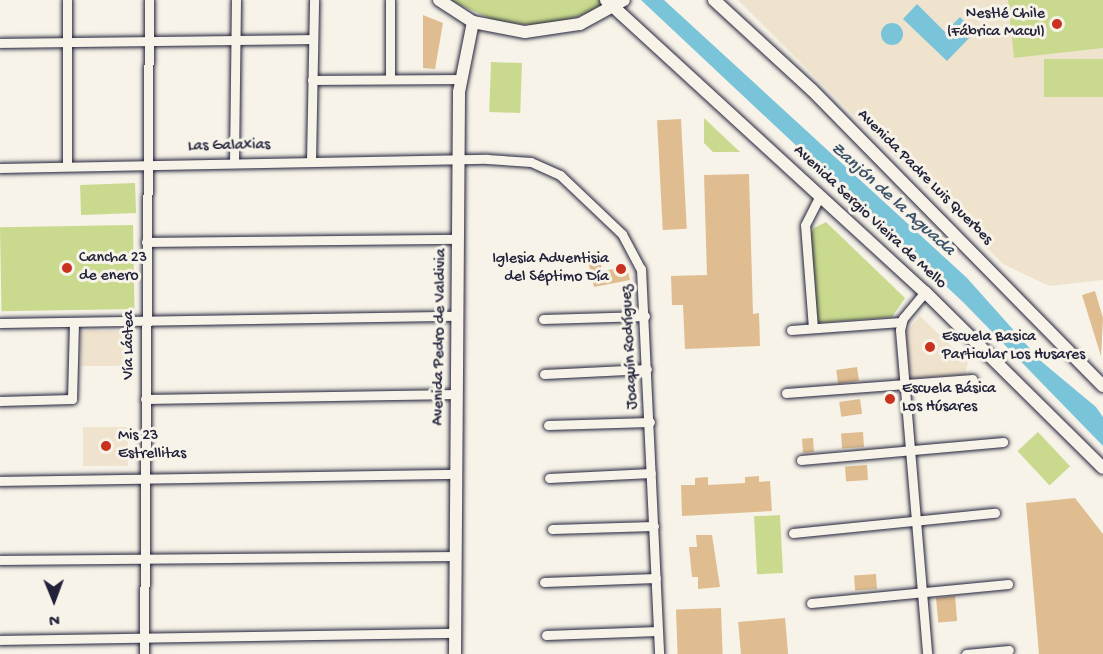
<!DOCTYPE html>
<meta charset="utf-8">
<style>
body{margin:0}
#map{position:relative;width:1103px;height:654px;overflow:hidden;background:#f7f3e8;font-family:"Gochi Hand",sans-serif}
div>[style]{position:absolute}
.built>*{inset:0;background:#f0e3ce;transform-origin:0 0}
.green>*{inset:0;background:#c9da8e;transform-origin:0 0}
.water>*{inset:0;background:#7ac4da}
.round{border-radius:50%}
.building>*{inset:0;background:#dfbd91;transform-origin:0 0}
.roads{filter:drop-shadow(0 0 2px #22223b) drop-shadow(0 0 2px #22223b)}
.street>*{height:9px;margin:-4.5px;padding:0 4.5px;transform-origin:4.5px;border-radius:4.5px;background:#f7f3e8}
.secondary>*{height:12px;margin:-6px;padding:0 6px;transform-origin:6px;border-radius:6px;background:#f7f3e8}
.dots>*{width:16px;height:16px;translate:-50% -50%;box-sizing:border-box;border:3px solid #f7f3e8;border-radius:50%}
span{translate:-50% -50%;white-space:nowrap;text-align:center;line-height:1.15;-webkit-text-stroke:6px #f7f3e8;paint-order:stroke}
.poi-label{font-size:16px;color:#22223b}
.right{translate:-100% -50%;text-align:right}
.left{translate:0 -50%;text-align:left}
.street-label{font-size:16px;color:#22223b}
.water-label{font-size:18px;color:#3c536b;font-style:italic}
.north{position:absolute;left:24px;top:570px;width:60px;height:60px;-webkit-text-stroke:4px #f7f3e8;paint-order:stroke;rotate:179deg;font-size:16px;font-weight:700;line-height:24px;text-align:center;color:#22223b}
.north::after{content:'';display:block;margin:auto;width:21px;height:27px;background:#22223b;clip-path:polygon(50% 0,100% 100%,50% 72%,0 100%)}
</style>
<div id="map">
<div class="built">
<div style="clip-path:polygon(738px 0,1103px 0,1103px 280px,1049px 286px,1003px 264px)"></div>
<div style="clip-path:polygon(920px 316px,968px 362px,965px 375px,911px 378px,906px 332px)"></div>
<div style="left:81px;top:331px;width:47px;height:35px"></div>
<div style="left:83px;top:427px;width:45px;height:39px"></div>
</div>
<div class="green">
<div style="clip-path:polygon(449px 0,599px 0,607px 7px,555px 24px,530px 25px,496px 21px)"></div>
<div style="clip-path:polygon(1008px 0,1103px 0,1103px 48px,1014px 58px)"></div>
<div style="left:1103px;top:59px;width:38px;height:59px;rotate:90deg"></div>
<div style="left:491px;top:62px;width:31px;height:50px;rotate:2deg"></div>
<div style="clip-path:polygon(704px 118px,740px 152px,713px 152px,704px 143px)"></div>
<div style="left:135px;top:183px;width:30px;height:55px;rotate:88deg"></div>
<div style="clip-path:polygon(826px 222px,905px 298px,892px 317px,816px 323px,809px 238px,814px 228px)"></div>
<div style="left:133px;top:225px;width:84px;height:133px;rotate:89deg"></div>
<div style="left:1038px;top:432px;width:47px;height:28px;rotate:47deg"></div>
<div style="left:780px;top:515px;width:58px;height:26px;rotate:87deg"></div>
</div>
<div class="water">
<div style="clip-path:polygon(641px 0,664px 0,967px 278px,1042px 362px,1096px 407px,1103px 417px,1103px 446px,964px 303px)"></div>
<div style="clip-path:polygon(917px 4px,945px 32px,960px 17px,975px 32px,947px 61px,903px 19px)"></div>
<div class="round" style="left:881px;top:23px;width:22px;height:22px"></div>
</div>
<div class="building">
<div style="clip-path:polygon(423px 15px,443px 23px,435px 69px,423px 68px)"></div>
<div style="left:681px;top:119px;width:110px;height:24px;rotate:87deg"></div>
<div style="clip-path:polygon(749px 174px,753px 314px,759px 313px,760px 346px,685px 349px,683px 305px,672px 305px,671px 276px,707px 275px,704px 175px)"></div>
<div style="clip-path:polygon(599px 251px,602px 271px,627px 267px,630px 280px,594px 287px,586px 253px)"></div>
<div style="clip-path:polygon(1095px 291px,1103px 318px,1101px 356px,1082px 295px)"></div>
<div style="left:857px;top:367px;width:14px;height:21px;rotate:82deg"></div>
<div style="left:860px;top:399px;width:15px;height:21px;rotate:82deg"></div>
<div style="left:863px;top:432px;width:15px;height:22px;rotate:86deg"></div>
<div style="left:813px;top:438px;width:14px;height:11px;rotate:86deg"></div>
<div style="left:867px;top:465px;width:15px;height:22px;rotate:86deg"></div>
<div style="clip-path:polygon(759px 476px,759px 482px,770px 481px,772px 511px,682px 516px,681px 485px,695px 485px,695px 478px,708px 477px,708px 485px,745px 483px,745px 477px)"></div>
<div style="clip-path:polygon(1075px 498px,1103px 534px,1103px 654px,1039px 654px,1026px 503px)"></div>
<div style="clip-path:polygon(696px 535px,712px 535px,720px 587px,698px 589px,698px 577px,692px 577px,689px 547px,697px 547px)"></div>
<div style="left:876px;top:574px;width:15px;height:22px;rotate:86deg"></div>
<div style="left:955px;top:596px;width:25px;height:19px;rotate:85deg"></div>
<div style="left:721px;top:608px;width:46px;height:45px;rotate:88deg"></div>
<div style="left:785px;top:618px;width:36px;height:47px;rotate:85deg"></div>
</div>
<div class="roads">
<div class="street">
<div style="left:67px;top:0;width:166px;rotate:90deg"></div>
<div style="left:0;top:43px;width:313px;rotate:-0.7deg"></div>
<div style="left:390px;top:79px;width:79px;rotate:-90deg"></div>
<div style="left:312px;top:80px;width:148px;rotate:-0.4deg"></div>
<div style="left:311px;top:161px;width:161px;rotate:-88.9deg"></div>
<div style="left:234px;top:162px;width:162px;rotate:-89.3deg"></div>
<div style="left:0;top:168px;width:487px;rotate:-1.1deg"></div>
<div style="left:487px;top:159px;width:44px;rotate:3.9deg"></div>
<div style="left:531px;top:162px;width:32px;rotate:24deg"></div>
<div style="left:560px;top:175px;width:86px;rotate:43.6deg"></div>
<div style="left:622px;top:234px;width:40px;rotate:62deg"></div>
<div style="left:641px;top:269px;width:385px;rotate:87.3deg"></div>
<div style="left:146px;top:242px;width:312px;rotate:-0.6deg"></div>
<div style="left:925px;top:292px;width:34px;rotate:130deg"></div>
<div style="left:903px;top:318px;width:12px;rotate:104deg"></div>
<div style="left:900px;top:330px;width:325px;rotate:85.2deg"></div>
<div style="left:543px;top:319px;width:102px;rotate:-1.7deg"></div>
<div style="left:0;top:323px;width:457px;rotate:-0.9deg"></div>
<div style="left:813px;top:328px;width:103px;rotate:-94.4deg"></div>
<div style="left:805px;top:225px;width:33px;rotate:-63deg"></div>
<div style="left:791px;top:330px;width:110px;rotate:-4.2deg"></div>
<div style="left:544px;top:374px;width:103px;rotate:-2.8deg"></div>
<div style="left:786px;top:393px;width:187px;rotate:-4.3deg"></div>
<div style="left:145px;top:399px;width:312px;rotate:-0.9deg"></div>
<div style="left:0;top:401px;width:72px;rotate:-1.6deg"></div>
<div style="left:72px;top:399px;width:77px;rotate:-88.5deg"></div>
<div style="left:548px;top:425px;width:102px;rotate:-1.7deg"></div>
<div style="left:801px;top:460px;width:203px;rotate:-5.1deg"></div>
<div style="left:549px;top:478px;width:102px;rotate:-2.8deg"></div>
<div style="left:0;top:481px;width:456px;rotate:-0.9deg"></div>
<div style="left:552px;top:529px;width:102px;rotate:-1.7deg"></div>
<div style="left:793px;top:533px;width:203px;rotate:-5.7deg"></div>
<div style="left:0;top:560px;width:455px;rotate:-0.5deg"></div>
<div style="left:544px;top:582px;width:112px;rotate:-2deg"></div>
<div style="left:811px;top:603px;width:198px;rotate:-5.5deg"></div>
<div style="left:546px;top:635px;width:112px;rotate:-2deg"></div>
<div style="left:0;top:640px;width:455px;rotate:-0.9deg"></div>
<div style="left:144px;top:654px;width:654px;rotate:-89.56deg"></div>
<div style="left:966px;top:654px;width:43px;rotate:-5.3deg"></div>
</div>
<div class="secondary">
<div style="left:439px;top:0;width:40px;rotate:32.9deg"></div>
<div style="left:473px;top:22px;width:53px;rotate:10.9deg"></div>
<div style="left:525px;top:32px;width:56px;rotate:-8.3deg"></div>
<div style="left:580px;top:24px;width:50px;rotate:-28.6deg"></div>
<div style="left:606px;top:0;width:432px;rotate:42.5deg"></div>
<div style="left:925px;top:292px;width:250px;rotate:44.7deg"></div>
<div style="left:714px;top:0;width:133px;rotate:42.6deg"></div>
<div style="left:812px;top:90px;width:415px;rotate:45.5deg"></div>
<div style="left:455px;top:654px;width:562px;rotate:-89.59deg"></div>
<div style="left:459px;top:92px;width:71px;rotate:-78.7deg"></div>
</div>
</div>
<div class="dots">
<div style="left:1057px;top:24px;background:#c8321e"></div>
<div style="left:67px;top:268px;background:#c8321e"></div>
<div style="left:621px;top:269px;background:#c8321e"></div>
<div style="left:930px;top:347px;background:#c8321e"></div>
<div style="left:890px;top:399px;background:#c8321e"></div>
<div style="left:106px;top:446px;background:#c8321e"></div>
</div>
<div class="poi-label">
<span class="right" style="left:1045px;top:24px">Nestlé Chile<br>(Fábrica Macul)</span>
<span class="left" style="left:79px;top:268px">Cancha 23<br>de enero</span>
<span class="right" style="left:609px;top:269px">Iglesia Adventisia<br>del Séptimo Día</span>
<span class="left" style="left:942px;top:347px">Escuela Basica<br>Particular Los Husares</span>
<span class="left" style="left:902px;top:399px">Escuela Básica<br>Los Húsares</span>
<span class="left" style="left:118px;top:446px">Mis 23<br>Estrellitas</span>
</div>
<div class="street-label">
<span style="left:229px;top:147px;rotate:-1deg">Las Galaxias</span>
<span style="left:924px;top:178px;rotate:45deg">Avenida Padre Luis Querbes</span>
<span style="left:869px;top:218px;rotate:43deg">Avenida Sergio Vieira de Mello</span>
<span style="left:441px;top:337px;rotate:-89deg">Avenida Pedro de Valdivia</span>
<span style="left:130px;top:345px;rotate:-90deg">Vía Láctea</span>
<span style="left:631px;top:347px;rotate:-93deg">Joaquín Rodríguez</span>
</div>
<div class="water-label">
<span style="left:892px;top:200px;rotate:42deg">Zanjón de la Aguada</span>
</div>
<div class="north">N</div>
</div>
